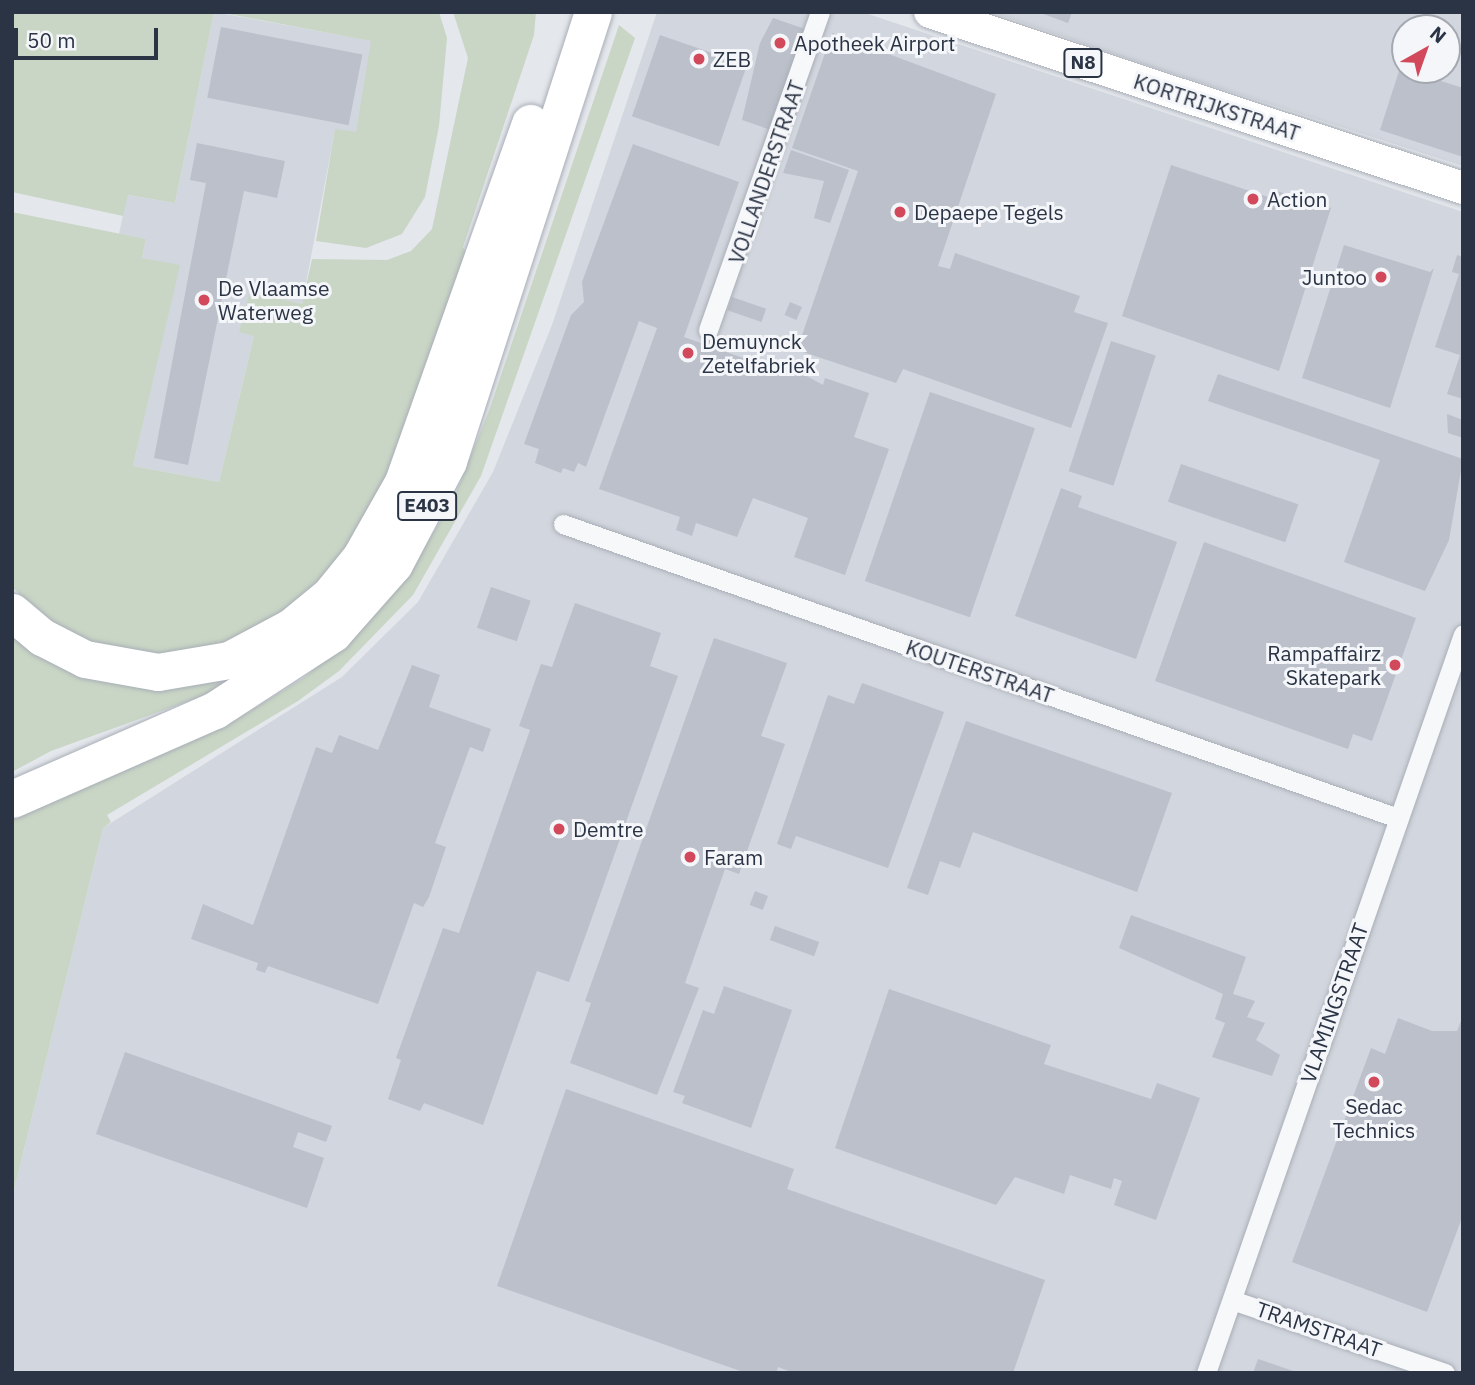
<!DOCTYPE html>
<style>
body{margin:0}
#map{position:relative;width:1475px;height:1385px;overflow:hidden;background:#e4e7ec;font-family:"IBM Plex Sans",sans-serif}
div>[style]{position:absolute}
.built>*{inset:0;background:#d2d6de}
.green>*{inset:0;background:#c9d6c5}
.building>*{inset:0;background:#bbc0ca;transform-origin:0 0}
.roads{filter:drop-shadow(0 0 2px #a9aeb7) drop-shadow(0 0 2px #a9aeb7)}
.street>*{height:19px;margin:-9.5px;padding:0 9.5px;transform-origin:9.5px;border-radius:9.5px;background:#f7f8fa}
.primary>*{height:32px;margin:-16px;padding:0 16px;transform-origin:16px;border-radius:16px;background:#fff}
.highway>*{height:37px;margin:-18.5px;padding:0 18.5px;transform-origin:18.5px;border-radius:18.5px;background:#fff}
.dots>*{width:19px;height:19px;translate:-50% -50%;box-sizing:border-box;border:4px solid #f4f6f9;border-radius:50%}
span{translate:-50% -50%;white-space:nowrap;text-align:center;line-height:1.15;-webkit-text-stroke:6px #f4f6f9;paint-order:stroke}
.shield-label span{padding:2px 5px;background:#f4f6f9;border:2px solid;border-radius:5px;-webkit-text-stroke-width:0}
.shield-label{font-size:19px;color:#2b3445;font-weight:700}
.poi-label{font-size:21px;color:#2b3445}
.left{translate:0 -50%;text-align:left}
.right{translate:-100% -50%;text-align:right}
.street-label{font-size:21px;color:#2b3445}
.frame{position:absolute;inset:0;border:14px solid #2b3445;pointer-events:none}
.north{position:absolute;left:1391px;top:14px;width:70px;height:70px;box-sizing:border-box;background:#f4f6f9;border:2px solid #a4a8b1;border-radius:50%;rotate:40deg;font-size:19px;font-weight:700;line-height:28px;text-align:center;color:#2b3445}
.north::after{content:'';display:block;margin:auto;width:24px;height:32px;background:#d1495b;clip-path:polygon(50% 0,100% 100%,50% 72%,0 100%)}
.scale{position:absolute;left:14px;top:28px;width:144px;height:32px;box-sizing:border-box;border:4px solid #2b3445;border-top:0;padding-left:9px;font-size:21px;line-height:24px;white-space:nowrap;color:#2b3445;-webkit-text-stroke:5px #f4f6f9;paint-order:stroke}
</style>
<div id="map">
<div class="built">
<div style="clip-path:polygon(214px 12px,372px 41px,356px 133px,335px 130px,302px 304px,250px 291px,254px 336px,219px 482px,133px 466px,179px 266px,142px 258px,146px 239px,119px 234px,127px 195px,175px 203px)"></div>
<div style="clip-path:polygon(657px 12px,862px 12px,1463px 212px,1463px 1373px,12px 1373px,12px 1198px,103px 828px,342px 677px,418px 602px,493px 472px,552px 325px)"></div>
<div style="clip-path:polygon(evenodd,991px 12px,1463px 12px,1463px 166px,1153px 67px,991px 12px,1405px 28px,1447px 28px,1447px 70px,1405px 70px,1405px 28px)"></div>
</div>
<div class="green">
<div style="clip-path:polygon(12px 12px,214px 12px,175px 203px,128px 195px,123px 216px,12px 192px)"></div>
<div style="clip-path:polygon(218px 12px,439px 12px,447px 38px,439px 126px,425px 197px,402px 234px,366px 248px,316px 241px,335px 129px,356px 132px,371px 41px)"></div>
<div style="clip-path:polygon(453px 12px,536px 12px,534px 35px,463px 247px,469px 258px,400px 462px,362px 536px,276px 623px,183px 657px,94px 645px,53px 625px,12px 587px,12px 212px,146px 239px,142px 258px,180px 265px,133px 466px,219px 482px,254px 336px,239px 332px,250px 291px,302px 304px,312px 259px,387px 260px,411px 251px,432px 229px,468px 58px)"></div>
<div style="clip-path:polygon(619px 25px,635px 38px,481px 476px,413px 595px,339px 671px,298px 701px,107px 815px,111px 822px,103px 828px,12px 1198px,12px 820px,85px 781px,234px 721px,305px 677px,365px 625px,417px 560px,453px 500px,490px 408px)"></div>
<div style="clip-path:polygon(487px 274px,498px 280px,437px 460px,404px 523px,342px 610px,304px 643px,233px 685px,51px 751px,12px 772px,12px 629px,63px 663px,129px 682px,176px 683px,226px 672px,336px 604px,395px 519px,424px 461px)"></div>
</div>
<div class="building">
<div style="clip-path:polygon(1038px 12px,1072px 12px,1068px 23px)"></div>
<div style="clip-path:polygon(773px 18px,805px 29px,771px 130px,742px 120px,760px 43px)"></div>
<div style="left:221px;top:27px;width:144px;height:72px;rotate:11deg"></div>
<div style="clip-path:polygon(832px 33px,996px 94px,938px 266px,950px 269px,955px 253px,1080px 296px,1074px 312px,1108px 323px,1071px 428px,903px 369px,896px 383px,797px 350px,858px 171px,792px 148px)"></div>
<div style="left:660px;top:35px;width:92px;height:86px;rotate:19deg"></div>
<div style="clip-path:polygon(1400px 68px,1463px 88px,1463px 157px,1380px 130px)"></div>
<div style="clip-path:polygon(197px 143px,285px 161px,277px 198px,244px 191px,188px 465px,154px 458px,206px 183px,190px 180px)"></div>
<div style="clip-path:polygon(633px 144px,739px 182px,684px 337px,791px 375px,794px 369px,823px 385px,825px 378px,869px 393px,854px 437px,889px 449px,845px 575px,794px 557px,808px 518px,753px 498px,737px 537px,696px 523px,692px 536px,676px 530px,680px 517px,599px 489px,657px 328px,639px 321px,586px 467px,578px 463px,574px 472px,563px 468px,561px 473px,535px 463px,539px 449px,524px 444px,571px 315px,584px 302px,582px 282px)"></div>
<div style="clip-path:polygon(791px 150px,849px 170px,830px 223px,814px 218px,824px 181px,783px 173px)"></div>
<div style="clip-path:polygon(1171px 165px,1274px 199px,1277px 191px,1331px 208px,1279px 371px,1122px 316px)"></div>
<div style="clip-path:polygon(1344px 245px,1430px 272px,1434px 268px,1390px 408px,1302px 378px)"></div>
<div style="clip-path:polygon(1457px 255px,1463px 257px,1463px 399px,1447px 394px,1460px 355px,1435px 347px,1459px 274px,1452px 272px)"></div>
<div style="left:732px;top:297px;width:36px;height:14px;rotate:19deg"></div>
<div style="left:790px;top:302px;width:13px;height:14px;rotate:23deg"></div>
<div style="left:1111px;top:341px;width:47px;height:137px;rotate:18deg"></div>
<div style="clip-path:polygon(1218px 374px,1463px 459px,1449px 540px,1425px 591px,1344px 562px,1380px 460px,1208px 401px)"></div>
<div style="left:930px;top:392px;width:111px;height:200px;rotate:19deg"></div>
<div style="clip-path:polygon(1447px 414px,1463px 420px,1463px 438px,1448px 433px)"></div>
<div style="left:1181px;top:464px;width:124px;height:40px;rotate:19deg"></div>
<div style="clip-path:polygon(1061px 488px,1082px 496px,1078px 507px,1177px 542px,1136px 659px,1015px 616px)"></div>
<div style="clip-path:polygon(1204px 542px,1416px 618px,1372px 741px,1353px 734px,1348px 749px,1155px 681px)"></div>
<div style="left:491px;top:587px;width:42px;height:43px;rotate:19deg"></div>
<div style="clip-path:polygon(575px 603px,661px 633px,650px 666px,678px 676px,569px 982px,537px 971px,483px 1125px,424px 1103px,420px 1111px,388px 1099px,401px 1060px,396px 1058px,443px 928px,459px 933px,530px 730px,519px 726px,541px 664px,552px 667px)"></div>
<div style="clip-path:polygon(714px 638px,787px 663px,761px 736px,785px 744px,739px 874px,725px 869px,685px 983px,699px 988px,657px 1095px,570px 1063px,591px 1003px,585px 1001px)"></div>
<div style="clip-path:polygon(412px 665px,440px 675px,429px 707px,491px 729px,483px 752px,470px 747px,435px 843px,446px 847px,429px 897px,423px 907px,414px 903px,378px 1004px,268px 966px,265px 973px,256px 970px,258px 963px,191px 939px,203px 904px,253px 925px,316px 747px,332px 753px,339px 735px,378px 750px)"></div>
<div style="clip-path:polygon(862px 683px,944px 712px,888px 868px,796px 836px,791px 849px,777px 844px,828px 695px,854px 704px)"></div>
<div style="clip-path:polygon(966px 721px,1172px 793px,1137px 892px,973px 832px,960px 868px,940px 861px,928px 895px,907px 888px)"></div>
<div style="left:755px;top:891px;width:14px;height:15px;rotate:21deg"></div>
<div style="clip-path:polygon(1131px 915px,1246px 957px,1233px 994px,1255px 1001px,1247px 1017px,1265px 1023px,1256px 1040px,1280px 1055px,1272px 1076px,1212px 1057px,1225px 1023px,1215px 1019px,1223px 994px,1119px 948px)"></div>
<div style="left:775px;top:926px;width:47px;height:15px;rotate:20deg"></div>
<div style="clip-path:polygon(724px 986px,792px 1010px,751px 1128px,682px 1103px,685px 1096px,673px 1092px,703px 1010px,714px 1014px)"></div>
<div style="clip-path:polygon(889px 989px,1051px 1045px,1044px 1064px,1151px 1099px,1157px 1083px,1200px 1098px,1156px 1220px,1114px 1205px,1122px 1181px,1114px 1178px,1111px 1189px,1070px 1175px,1064px 1194px,1015px 1177px,996px 1205px,835px 1148px)"></div>
<div style="clip-path:polygon(1463px 1016px,1463px 1215px,1427px 1312px,1292px 1262px,1371px 1048px,1385px 1054px,1398px 1018px,1432px 1031px,1457px 1031px)"></div>
<div style="clip-path:polygon(125px 1052px,332px 1126px,326px 1142px,298px 1132px,293px 1147px,324px 1158px,307px 1208px,96px 1134px)"></div>
<div style="clip-path:polygon(566px 1089px,794px 1169px,787px 1189px,1045px 1280px,1013px 1373px,794px 1373px,778px 1367px,776px 1373px,746px 1373px,497px 1286px)"></div>
<div style="clip-path:polygon(1258px 1359px,1296px 1372px,1296px 1373px,1253px 1373px)"></div>
</div>
<div class="roads">
<div class="street">
<div style="left:708px;top:330px;width:337px;rotate:-70.6deg"></div>
<div style="left:563px;top:524px;width:885px;rotate:19.4deg"></div>
<div style="left:1232px;top:1300px;width:225px;rotate:18.9deg"></div>
<div style="left:1206px;top:1373px;width:782px;rotate:-70.82deg"></div>
</div>
<div class="primary">
<div style="left:930px;top:12px;width:561px;rotate:18.27deg"></div>
</div>
<div class="highway">
<div style="left:12px;top:612px;width:39px;rotate:40deg"></div>
<div style="left:42px;top:637px;width:48px;rotate:27.1deg"></div>
<div style="left:85px;top:659px;width:74px;rotate:10.1deg"></div>
<div style="left:158px;top:672px;width:72px;rotate:-9.6deg"></div>
<div style="left:229px;top:660px;width:70px;rotate:-28deg"></div>
<div style="left:291px;top:627px;width:50px;rotate:-39.4deg"></div>
<div style="left:330px;top:595px;width:48px;rotate:-51deg"></div>
<div style="left:360px;top:558px;width:87px;rotate:-60.5deg"></div>
<div style="left:403px;top:482px;width:381px;rotate:-70.5deg"></div>
<div style="left:12px;top:799px;width:222px;rotate:-23.7deg"></div>
<div style="left:215px;top:710px;width:141px;rotate:-33.1deg"></div>
<div style="left:333px;top:633px;width:92px;rotate:-48.5deg"></div>
<div style="left:394px;top:564px;width:116px;rotate:-62.3deg"></div>
<div style="left:448px;top:461px;width:472px;rotate:-72.1deg"></div>
</div>
</div>
<div class="dots">
<div style="left:780px;top:43px;background:#d1495b"></div>
<div style="left:699px;top:59px;background:#d1495b"></div>
<div style="left:1253px;top:199px;background:#d1495b"></div>
<div style="left:900px;top:212px;background:#d1495b"></div>
<div style="left:1381px;top:277px;background:#d1495b"></div>
<div style="left:204px;top:300px;background:#d1495b"></div>
<div style="left:688px;top:353px;background:#d1495b"></div>
<div style="left:1395px;top:665px;background:#d1495b"></div>
<div style="left:559px;top:829px;background:#d1495b"></div>
<div style="left:690px;top:857px;background:#d1495b"></div>
<div style="left:1374px;top:1082px;background:#d1495b"></div>
</div>
<div class="shield-label">
<span style="left:1083px;top:63px">N8</span>
<span style="left:427px;top:506px">E403</span>
</div>
<div class="poi-label">
<span class="left" style="left:794px;top:43px">Apotheek Airport</span>
<span class="left" style="left:713px;top:59px">ZEB</span>
<span class="left" style="left:1267px;top:199px">Action</span>
<span class="left" style="left:914px;top:212px">Depaepe Tegels</span>
<span class="right" style="left:1367px;top:277px">Juntoo</span>
<span class="left" style="left:218px;top:300px">De Vlaamse<br>Waterweg</span>
<span class="left" style="left:702px;top:353px">Demuynck<br>Zetelfabriek</span>
<span class="right" style="left:1381px;top:665px">Rampaffairz<br>Skatepark</span>
<span class="left" style="left:573px;top:829px">Demtre</span>
<span class="left" style="left:704px;top:857px">Faram</span>
<span style="left:1374px;top:1118px">Sedac<br>Technics</span>
</div>
<div class="street-label">
<span style="left:1217px;top:107px;rotate:18deg">KORTRIJKSTRAAT</span>
<span style="left:766px;top:172px;rotate:-71deg">VOLLANDERSTRAAT</span>
<span style="left:980px;top:671px;rotate:19deg">KOUTERSTRAAT</span>
<span style="left:1334px;top:1003px;rotate:-71deg">VLAMINGSTRAAT</span>
<span style="left:1319px;top:1329px;rotate:19deg">TRAMSTRAAT</span>
</div>
<div class="frame"></div>
<div class="north">N</div>
<div class="scale">50 m</div>
</div>
